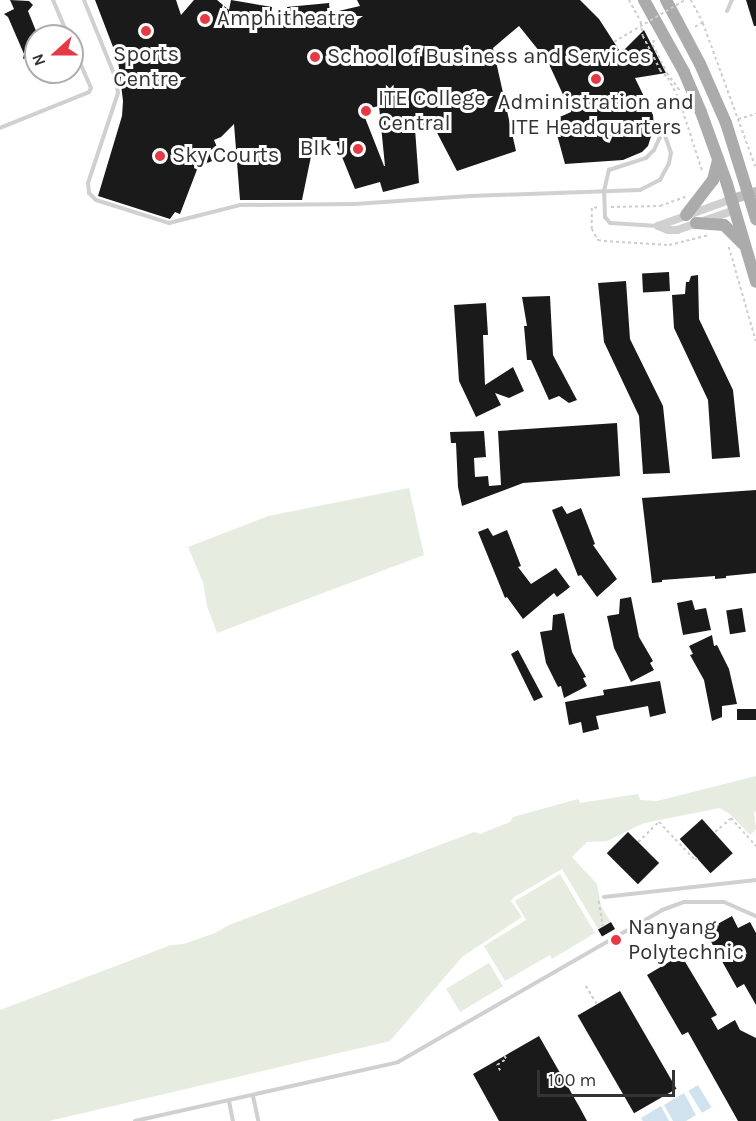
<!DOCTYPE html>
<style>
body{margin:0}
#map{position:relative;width:756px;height:1121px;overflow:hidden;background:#fff;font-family:Karla,sans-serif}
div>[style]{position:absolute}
.green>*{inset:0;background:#e6ecdf;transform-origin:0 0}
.water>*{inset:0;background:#cfe2ee;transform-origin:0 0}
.building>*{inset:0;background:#1a1a1a;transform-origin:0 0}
.path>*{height:1.5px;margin-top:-0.75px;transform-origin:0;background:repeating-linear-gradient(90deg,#cdcdcd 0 3px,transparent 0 6px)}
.lane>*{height:4px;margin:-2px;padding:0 2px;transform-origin:2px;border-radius:2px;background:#d0d0d0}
.street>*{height:8px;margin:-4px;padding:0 4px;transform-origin:4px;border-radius:4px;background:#d0d0d0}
.secondary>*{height:10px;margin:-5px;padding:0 5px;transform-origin:5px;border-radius:5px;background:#bdbdbd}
.primary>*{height:12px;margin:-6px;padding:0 6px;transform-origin:6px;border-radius:6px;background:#ababab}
.path-bridge>*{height:1.5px;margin-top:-0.75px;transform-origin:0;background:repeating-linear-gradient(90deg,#cdcdcd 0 3px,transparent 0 6px)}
.dots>*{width:16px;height:16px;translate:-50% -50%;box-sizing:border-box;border:3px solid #fff;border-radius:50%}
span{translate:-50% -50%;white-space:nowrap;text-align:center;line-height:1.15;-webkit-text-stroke:6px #fff;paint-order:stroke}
.poi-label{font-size:22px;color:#333}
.left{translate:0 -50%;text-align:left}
.right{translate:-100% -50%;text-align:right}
.north{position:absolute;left:24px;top:24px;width:60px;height:60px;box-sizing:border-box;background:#fff;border:2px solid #adadad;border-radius:50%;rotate:249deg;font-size:16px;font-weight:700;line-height:24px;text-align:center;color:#333}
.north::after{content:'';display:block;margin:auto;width:21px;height:27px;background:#e63946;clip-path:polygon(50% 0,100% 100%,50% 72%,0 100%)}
.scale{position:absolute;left:537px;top:1070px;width:138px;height:27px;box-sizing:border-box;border:3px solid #333;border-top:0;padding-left:8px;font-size:18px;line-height:21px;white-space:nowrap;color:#333;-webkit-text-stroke:4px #fff;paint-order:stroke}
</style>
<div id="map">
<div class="green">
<div style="clip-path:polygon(409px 488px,424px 555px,217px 633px,207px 606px,203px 582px,188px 547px,268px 516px)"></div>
<div style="clip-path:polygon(756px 776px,756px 811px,754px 813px,756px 829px,750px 835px,730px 814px,720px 808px,644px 823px,607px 841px,587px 842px,572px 857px,597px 884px,601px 906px,610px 921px,598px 929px,562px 869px,514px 897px,511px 901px,522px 917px,462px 957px,390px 1041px,49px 1121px,0 1121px,0 1010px,171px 945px,184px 944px,215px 933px,229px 925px,474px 832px,480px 834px,510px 822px,513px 817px,578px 799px,580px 803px,638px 794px,640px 800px,657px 801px)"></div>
<div style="clip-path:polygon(560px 874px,595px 933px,552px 959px,550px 955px,505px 981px,484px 946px,526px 920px,515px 901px)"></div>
<div style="left:489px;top:963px;width:27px;height:50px;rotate:59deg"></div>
</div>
<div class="water">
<div style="left:698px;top:1085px;width:26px;height:11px;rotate:59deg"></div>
<div style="clip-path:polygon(684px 1093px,696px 1115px,686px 1121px,673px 1121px,664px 1105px)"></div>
<div style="clip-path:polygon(661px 1106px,669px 1121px,643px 1121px,641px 1118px)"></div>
</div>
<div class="building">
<div style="clip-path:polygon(10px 0,29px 1px,33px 5px,28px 11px,38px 36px,36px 36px,36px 54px,23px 59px,24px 54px,8px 17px,4px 14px,14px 9px)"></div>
<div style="clip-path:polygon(evenodd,95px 0,176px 0,181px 15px,194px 0,217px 0,229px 10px,231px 0,272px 7px,270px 21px,288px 20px,287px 7px,329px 3px,330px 13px,360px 6px,357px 0,580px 0,599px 19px,621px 53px,644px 30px,666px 73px,635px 78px,653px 115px,654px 127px,648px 146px,642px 152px,623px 160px,565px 164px,553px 120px,571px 112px,548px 62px,519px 26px,493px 48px,516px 151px,457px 171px,432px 123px,415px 129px,419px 183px,383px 192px,380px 182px,355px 189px,336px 142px,315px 137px,302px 200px,240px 200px,234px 124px,221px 137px,214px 140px,217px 147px,208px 151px,212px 161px,198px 167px,180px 214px,175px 212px,170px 219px,98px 196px,122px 116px,123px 101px,118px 60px,95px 0,379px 106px,385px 166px,384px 166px,362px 110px,379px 106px)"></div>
<div style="clip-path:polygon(746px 0,756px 0,756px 26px,754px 26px)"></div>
<div style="left:669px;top:272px;width:19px;height:27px;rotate:87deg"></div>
<div style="clip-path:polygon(698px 275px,699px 319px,733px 390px,740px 457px,712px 459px,708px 400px,674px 328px,672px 295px,685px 294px,686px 282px,689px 282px,691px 276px)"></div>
<div style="clip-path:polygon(626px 281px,630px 339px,663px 406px,670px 473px,643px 474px,639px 416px,604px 342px,598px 283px)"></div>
<div style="clip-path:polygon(550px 296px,553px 355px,577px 400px,569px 403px,559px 396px,549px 400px,531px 360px,527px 360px,524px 326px,527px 326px,522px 297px)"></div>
<div style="clip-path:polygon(486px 303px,488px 335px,483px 335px,485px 385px,513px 367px,524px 391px,509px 398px,495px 393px,501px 405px,476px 417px,459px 381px,454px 305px)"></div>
<div style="clip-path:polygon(617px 423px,620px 476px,523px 483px,462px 506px,458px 487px,456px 443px,451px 443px,450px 432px,484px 431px,486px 457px,474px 458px,475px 477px,488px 476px,489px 486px,501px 485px,498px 431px)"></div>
<div style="clip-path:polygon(756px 490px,756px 573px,726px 576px,726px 578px,715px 579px,715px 576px,662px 580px,662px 582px,652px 583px,642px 498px)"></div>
<div style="clip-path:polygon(562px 506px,567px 514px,581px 508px,595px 544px,593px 545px,617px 579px,597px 597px,581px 575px,578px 576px,552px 510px)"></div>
<div style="clip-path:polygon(488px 528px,493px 536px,507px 530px,521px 566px,518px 567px,531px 584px,556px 568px,570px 587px,557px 597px,554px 593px,523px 619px,507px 597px,505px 598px,478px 532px)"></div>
<div style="clip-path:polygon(631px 597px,639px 637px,653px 661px,650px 663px,654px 670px,631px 682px,614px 648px,607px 616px,619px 614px,620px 599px)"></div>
<div style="clip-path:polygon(692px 600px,695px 610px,706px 608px,711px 630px,683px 635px,677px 603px)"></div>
<div style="left:742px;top:608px;width:24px;height:16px;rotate:81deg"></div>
<div style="clip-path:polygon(564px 613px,572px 652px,586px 677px,583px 678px,587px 686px,564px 698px,561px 686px,558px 687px,546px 663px,540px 632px,552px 630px,553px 615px)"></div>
<div style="clip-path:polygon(712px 635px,714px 646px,717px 645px,729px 669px,737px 704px,722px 706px,722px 717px,712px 721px,704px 680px,690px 655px,693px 654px,689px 646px)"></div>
<div style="clip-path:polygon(518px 650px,543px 697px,534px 701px,511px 654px)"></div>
<div style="clip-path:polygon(660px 681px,666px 713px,650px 717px,648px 706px,596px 716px,599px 729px,583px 733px,581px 722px,569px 725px,565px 702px,604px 695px,603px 690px)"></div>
<div style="left:756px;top:709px;width:11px;height:19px;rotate:90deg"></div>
<div style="left:702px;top:819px;width:46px;height:30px;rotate:48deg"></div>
<div style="left:628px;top:832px;width:44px;height:30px;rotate:45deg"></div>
<div style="clip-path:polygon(732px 916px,738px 928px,750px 922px,756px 933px,756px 1005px,744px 984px,737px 988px,705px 931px)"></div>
<div style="left:611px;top:922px;width:8px;height:15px;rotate:60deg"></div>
<div style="clip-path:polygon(681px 955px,717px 1015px,711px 1018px,718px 1030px,735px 1020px,740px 1030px,756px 1038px,756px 1121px,738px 1121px,688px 1032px,682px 1035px,647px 975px)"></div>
<div style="left:620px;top:991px;width:113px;height:49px;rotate:60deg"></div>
<div style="clip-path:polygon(539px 1036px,580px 1108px,587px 1121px,499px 1121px,473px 1074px)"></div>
</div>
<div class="path">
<div style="left:629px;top:0;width:25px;rotate:61deg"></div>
<div style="left:641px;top:22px;width:14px;rotate:82deg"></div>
<div style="left:643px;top:36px;width:38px;rotate:63deg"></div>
<div style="left:660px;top:70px;width:11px;rotate:45deg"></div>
<div style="left:668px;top:78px;width:24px;rotate:62deg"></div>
<div style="left:679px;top:99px;width:78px;rotate:72deg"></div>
<div style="left:691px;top:0;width:26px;rotate:62deg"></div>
<div style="left:703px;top:23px;width:11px;rotate:153deg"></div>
<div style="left:703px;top:23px;width:154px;rotate:69.9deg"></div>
<div style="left:654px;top:40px;width:5px;rotate:101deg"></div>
<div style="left:653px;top:45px;width:31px;rotate:63deg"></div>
<div style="left:667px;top:73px;width:22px;rotate:54deg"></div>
<div style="left:738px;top:119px;width:19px;rotate:-16deg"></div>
<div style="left:611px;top:207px;width:49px;rotate:-1.2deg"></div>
<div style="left:660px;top:206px;width:27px;rotate:-20deg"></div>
<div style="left:597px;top:208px;width:5px;rotate:180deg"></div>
<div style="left:592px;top:208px;width:21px;rotate:90deg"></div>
<div style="left:592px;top:229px;width:13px;rotate:61deg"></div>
<div style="left:598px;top:240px;width:6px;rotate:9deg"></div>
<div style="left:604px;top:241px;width:65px;rotate:3.5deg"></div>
<div style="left:669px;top:245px;width:41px;rotate:-14deg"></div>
<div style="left:729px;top:247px;width:98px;rotate:74deg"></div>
<div style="left:715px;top:832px;width:21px;rotate:-41deg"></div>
<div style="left:731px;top:818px;width:38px;rotate:48deg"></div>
<div style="left:638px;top:842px;width:29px;rotate:-44deg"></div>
<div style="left:659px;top:822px;width:52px;rotate:46.5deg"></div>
<div style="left:695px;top:860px;width:3px;rotate:-45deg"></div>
<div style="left:599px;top:901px;width:26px;rotate:81deg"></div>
<div style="left:586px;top:986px;width:21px;rotate:59deg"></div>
<div style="left:500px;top:1071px;width:7px;rotate:-117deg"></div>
<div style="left:497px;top:1065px;width:11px;rotate:-34deg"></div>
<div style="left:506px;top:1059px;width:4px;rotate:-124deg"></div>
</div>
<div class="lane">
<div style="left:53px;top:0;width:39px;rotate:67deg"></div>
<div style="left:84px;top:0;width:85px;rotate:67.9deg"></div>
<div style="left:116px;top:79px;width:14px;rotate:82deg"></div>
<div style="left:118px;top:93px;width:95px;rotate:108.4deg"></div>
<div style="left:88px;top:183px;width:10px;rotate:84deg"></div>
<div style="left:89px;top:193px;width:10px;rotate:45deg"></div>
<div style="left:96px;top:200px;width:77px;rotate:17.5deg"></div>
<div style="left:169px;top:223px;width:73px;rotate:-14.2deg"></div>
<div style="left:240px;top:205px;width:115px;rotate:-0.5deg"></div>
<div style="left:355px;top:204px;width:115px;rotate:-4deg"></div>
<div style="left:470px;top:196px;width:170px;rotate:-2deg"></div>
<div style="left:640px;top:190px;width:22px;rotate:-27deg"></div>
<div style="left:660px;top:180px;width:19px;rotate:-62deg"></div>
<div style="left:669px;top:163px;width:10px;rotate:-79deg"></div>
<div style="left:671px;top:153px;width:24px;rotate:-109deg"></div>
<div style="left:727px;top:11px;width:12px;rotate:-66deg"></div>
<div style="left:0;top:128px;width:96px;rotate:-22deg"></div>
<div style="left:89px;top:92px;width:4px;rotate:-63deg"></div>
<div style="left:91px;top:88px;width:48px;rotate:-113.4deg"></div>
<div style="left:658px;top:226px;width:48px;rotate:-176.4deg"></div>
<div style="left:610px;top:223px;width:8px;rotate:-130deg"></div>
<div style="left:605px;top:217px;width:26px;rotate:-92deg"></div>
<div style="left:604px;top:191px;width:22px;rotate:-77deg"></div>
<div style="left:609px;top:170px;width:39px;rotate:-18deg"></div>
<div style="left:646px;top:158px;width:11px;rotate:-45deg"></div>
<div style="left:654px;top:150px;width:21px;rotate:-65deg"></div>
<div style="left:604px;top:897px;width:153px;rotate:-6.4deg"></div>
<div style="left:253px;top:1096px;width:25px;rotate:78deg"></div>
<div style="left:229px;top:1101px;width:20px;rotate:79deg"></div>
<div style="left:135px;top:1121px;width:270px;rotate:-12.6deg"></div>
<div style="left:398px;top:1062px;width:305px;rotate:-29.9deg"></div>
<div style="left:662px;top:910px;width:23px;rotate:-20deg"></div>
<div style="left:684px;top:902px;width:40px"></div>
<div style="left:724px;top:902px;width:35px;rotate:24deg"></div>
</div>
<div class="street">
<div style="left:658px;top:226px;width:11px;rotate:22deg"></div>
<div style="left:668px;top:230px;width:9px"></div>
<div style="left:677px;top:230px;width:61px;rotate:-19deg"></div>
<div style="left:658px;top:226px;width:79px;rotate:-20deg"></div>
</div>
<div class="secondary">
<div style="left:732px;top:199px;width:25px;rotate:-16deg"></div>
</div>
<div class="primary">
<div style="left:644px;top:0;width:82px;rotate:60.9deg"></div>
<div style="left:684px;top:72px;width:43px;rotate:67deg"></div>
<div style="left:701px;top:112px;width:77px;rotate:70.1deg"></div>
<div style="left:727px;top:184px;width:102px;rotate:73.5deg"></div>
<div style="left:666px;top:0;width:72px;rotate:62deg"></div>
<div style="left:700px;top:64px;width:64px;rotate:66.2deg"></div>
<div style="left:726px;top:123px;width:101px;rotate:72.6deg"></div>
<div style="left:686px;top:215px;width:44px;rotate:-52.4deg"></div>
<div style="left:713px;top:180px;width:21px;rotate:-76deg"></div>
<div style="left:696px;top:223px;width:28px;rotate:4deg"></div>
<div style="left:724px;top:225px;width:27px;rotate:45deg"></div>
</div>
<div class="path-bridge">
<div style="left:614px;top:42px;width:82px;rotate:-30.6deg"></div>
</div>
<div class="dots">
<div style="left:205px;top:19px;background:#e63946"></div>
<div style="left:146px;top:31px;background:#e63946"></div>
<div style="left:315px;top:57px;background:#e63946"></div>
<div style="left:596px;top:79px;background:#e63946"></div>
<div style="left:366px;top:111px;background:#e63946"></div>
<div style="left:358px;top:149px;background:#e63946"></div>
<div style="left:160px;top:156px;background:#e63946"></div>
<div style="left:616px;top:940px;background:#e63946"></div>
</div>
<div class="poi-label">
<span class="left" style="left:217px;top:19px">Amphitheatre</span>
<span style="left:146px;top:67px">Sports<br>Centre</span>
<span class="left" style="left:327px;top:57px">School of Business and Services</span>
<span class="left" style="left:378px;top:111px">ITE College<br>Central</span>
<span style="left:596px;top:115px">Administration and<br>ITE Headquarters</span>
<span class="right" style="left:346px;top:149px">Blk J</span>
<span class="left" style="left:172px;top:156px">Sky Courts</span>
<span class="left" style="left:628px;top:940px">Nanyang<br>Polytechnic</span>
</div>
<div class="north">N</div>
<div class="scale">100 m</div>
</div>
